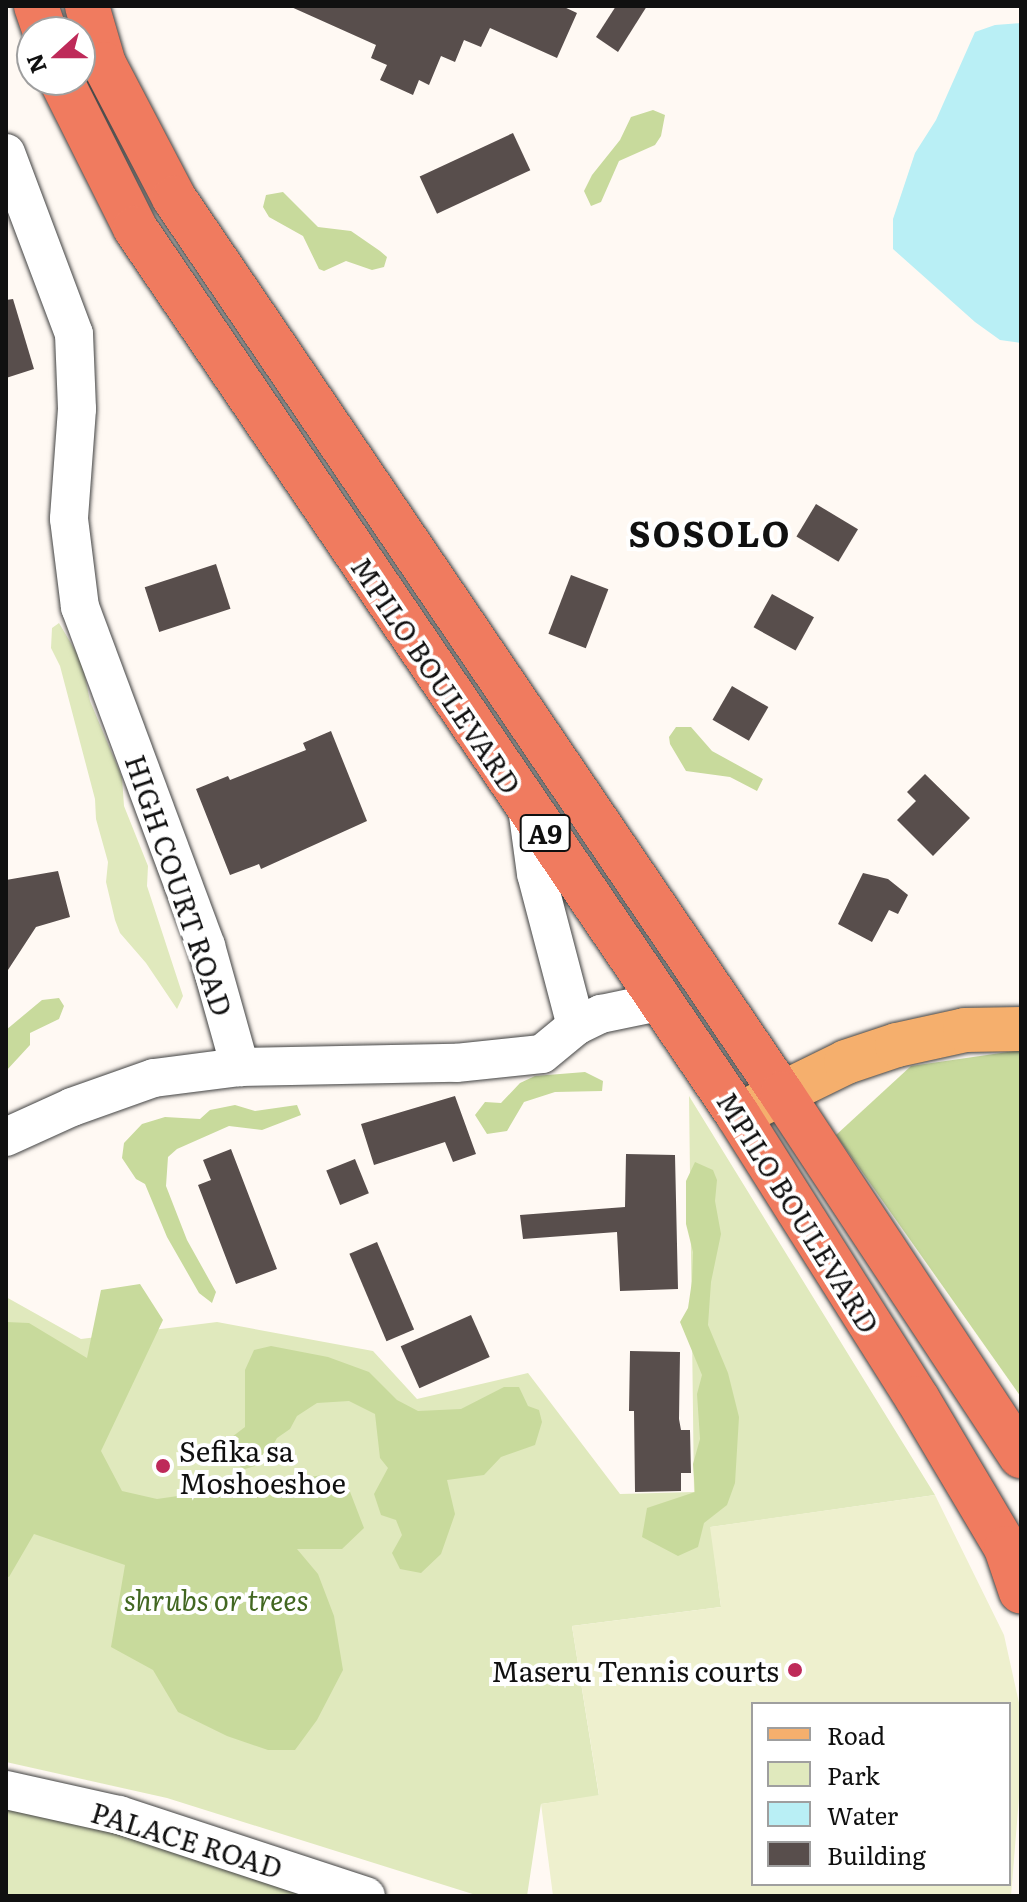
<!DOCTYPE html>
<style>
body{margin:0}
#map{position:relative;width:1027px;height:1902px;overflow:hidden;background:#fff9f3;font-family:Literata,serif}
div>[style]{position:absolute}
.green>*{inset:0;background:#e0e9bd}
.forest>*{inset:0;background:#c8da9c}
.pitch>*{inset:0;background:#eef0ce}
.water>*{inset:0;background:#b9eff5}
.building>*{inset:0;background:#584e4c;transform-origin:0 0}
.roads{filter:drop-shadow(0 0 2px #434343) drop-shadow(0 0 2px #434343)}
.minor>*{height:38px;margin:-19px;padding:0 19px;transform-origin:19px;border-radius:19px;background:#fff}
.major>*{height:44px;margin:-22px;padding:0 22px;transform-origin:22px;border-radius:22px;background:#f5af6d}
.highway>*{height:44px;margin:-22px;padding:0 22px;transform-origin:22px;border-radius:22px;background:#f07b5f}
.dots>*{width:22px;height:22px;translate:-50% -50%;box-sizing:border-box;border:4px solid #fff;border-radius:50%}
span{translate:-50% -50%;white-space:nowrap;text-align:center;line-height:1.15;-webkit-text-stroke:8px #fff;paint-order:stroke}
.shield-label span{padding:2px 6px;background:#fff;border:2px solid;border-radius:6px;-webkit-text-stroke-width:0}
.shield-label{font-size:26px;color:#101010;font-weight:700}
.street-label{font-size:28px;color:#101010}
.poi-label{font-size:28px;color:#101010}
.left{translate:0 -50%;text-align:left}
.right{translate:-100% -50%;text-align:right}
.park-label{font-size:28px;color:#426721;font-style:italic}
.district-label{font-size:36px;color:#101010;font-weight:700;letter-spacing:2px}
.frame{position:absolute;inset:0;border:8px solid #101010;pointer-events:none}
.legend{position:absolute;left:751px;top:1702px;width:260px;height:184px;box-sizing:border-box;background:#fff;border:2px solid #9f9f9f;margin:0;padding:10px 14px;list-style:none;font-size:24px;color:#101010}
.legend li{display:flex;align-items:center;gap:16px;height:40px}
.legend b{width:40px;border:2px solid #9f9f9f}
.north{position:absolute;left:16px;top:16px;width:80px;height:80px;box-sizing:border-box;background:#fff;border:2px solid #9f9f9f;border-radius:50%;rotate:249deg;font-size:22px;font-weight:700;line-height:32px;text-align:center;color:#101010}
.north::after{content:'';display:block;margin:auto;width:28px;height:36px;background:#be2a59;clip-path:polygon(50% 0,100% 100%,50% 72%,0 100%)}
</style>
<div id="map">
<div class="green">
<div style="clip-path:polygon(59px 623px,82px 662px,90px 701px,122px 777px,124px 806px,148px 866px,147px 886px,183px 996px,177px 1009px,146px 963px,120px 933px,115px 920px,106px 882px,108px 862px,96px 819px,95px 799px,60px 666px,51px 648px,52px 628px)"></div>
<div style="clip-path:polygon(689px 1096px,935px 1495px,711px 1527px,721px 1607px,572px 1626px,599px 1796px,541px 1804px,527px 1896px,479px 1896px,167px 1798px,6px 1762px,6px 1297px,81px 1339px,217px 1322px,373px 1351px,417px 1399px,528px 1373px,620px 1494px,694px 1492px)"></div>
<div style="clip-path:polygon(6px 1800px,183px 1847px,302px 1896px,6px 1896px)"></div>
</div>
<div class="forest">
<div style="clip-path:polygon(653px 110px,665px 115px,661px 136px,655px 145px,619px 161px,601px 202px,591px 206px,584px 191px,592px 175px,620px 140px,631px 117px)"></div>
<div style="clip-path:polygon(283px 192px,318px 227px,351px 231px,380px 251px,387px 257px,384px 267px,372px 270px,346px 261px,324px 271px,319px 269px,303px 236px,269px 217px,263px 207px,266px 195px)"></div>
<div style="clip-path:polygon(676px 727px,691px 727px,712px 751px,763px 779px,757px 791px,730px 777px,686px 771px,670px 744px,669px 737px)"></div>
<div style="clip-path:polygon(59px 998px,64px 1006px,59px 1019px,30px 1033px,30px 1045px,6px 1071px,6px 1030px,42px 1000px)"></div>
<div style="clip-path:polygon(1021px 1050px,1021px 1397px,836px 1135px,911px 1066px)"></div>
<div style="clip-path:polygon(585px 1072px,603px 1081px,602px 1091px,555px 1092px,524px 1102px,507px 1131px,487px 1134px,475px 1115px,485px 1102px,501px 1103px,520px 1083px,535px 1076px)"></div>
<div style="clip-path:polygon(235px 1105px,255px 1111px,297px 1105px,301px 1115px,262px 1130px,229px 1126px,177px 1149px,168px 1157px,166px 1186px,187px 1240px,216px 1292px,212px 1303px,199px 1293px,167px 1237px,145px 1184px,136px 1179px,122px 1158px,124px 1143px,142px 1124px,165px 1117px,200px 1119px,210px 1110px)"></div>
<div style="clip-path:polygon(695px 1162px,713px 1170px,717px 1180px,715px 1201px,721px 1234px,711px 1282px,708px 1325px,728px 1373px,739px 1417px,735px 1483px,727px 1505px,704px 1523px,698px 1547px,678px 1556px,642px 1537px,647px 1508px,695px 1492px,693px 1464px,700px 1439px,697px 1394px,702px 1375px,680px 1322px,688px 1308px,692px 1281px,693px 1252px,686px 1224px,686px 1181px)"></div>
<div style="clip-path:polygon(140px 1284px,163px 1320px,101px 1451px,122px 1491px,157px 1499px,323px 1475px,347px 1484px,364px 1528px,342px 1549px,297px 1549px,318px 1574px,334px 1616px,343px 1670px,317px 1720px,295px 1750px,268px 1750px,227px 1736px,178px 1712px,153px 1670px,111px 1647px,125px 1565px,34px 1534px,9px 1577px,6px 1576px,6px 1322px,29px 1323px,87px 1358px,101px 1290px)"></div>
<div style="clip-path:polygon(271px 1346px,328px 1357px,369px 1372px,397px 1400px,418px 1411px,461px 1409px,504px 1387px,519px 1387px,528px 1406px,539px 1410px,542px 1422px,535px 1445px,501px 1457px,484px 1475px,447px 1480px,455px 1514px,441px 1554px,421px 1573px,400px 1569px,392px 1553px,402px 1535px,396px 1520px,381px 1515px,374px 1494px,388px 1468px,380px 1458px,375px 1414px,349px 1401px,317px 1403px,297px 1416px,290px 1429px,277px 1438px,262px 1464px,245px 1469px,228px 1460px,228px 1440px,245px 1427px,245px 1370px,254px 1350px)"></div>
</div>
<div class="pitch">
<div style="clip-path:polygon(evenodd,935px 1495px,1004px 1635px,1021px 1712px,1021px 1773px,1011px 1896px,553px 1896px,541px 1804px,599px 1795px,572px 1626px,721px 1607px,710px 1527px,935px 1495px,753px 1704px,1009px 1704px,1009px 1884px,753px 1884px,753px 1704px)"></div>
</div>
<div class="water">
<div style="clip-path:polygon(1021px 23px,1021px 343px,1000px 340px,975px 322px,893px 249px,893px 219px,915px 153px,936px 120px,975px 32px,995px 25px)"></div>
</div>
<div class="building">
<div style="clip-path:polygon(289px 6px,562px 6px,577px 13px,557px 58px,490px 28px,481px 47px,464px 40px,455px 62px,441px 56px,429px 85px,419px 80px,413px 95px,380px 80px,387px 65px,371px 58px,376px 45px)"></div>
<div style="clip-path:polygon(616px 6px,647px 6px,618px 52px,596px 37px)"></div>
<div style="left:513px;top:133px;width:41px;height:103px;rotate:65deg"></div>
<div style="clip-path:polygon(13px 299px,34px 369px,6px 378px,6px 300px)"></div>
<div style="left:816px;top:504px;width:49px;height:38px;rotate:31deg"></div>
<div style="left:216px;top:564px;width:47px;height:75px;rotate:72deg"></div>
<div style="left:571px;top:575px;width:40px;height:63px;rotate:21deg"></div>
<div style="left:772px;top:594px;width:48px;height:38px;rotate:29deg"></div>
<div style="left:732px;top:686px;width:42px;height:39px;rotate:30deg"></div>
<div style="clip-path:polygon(331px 731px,367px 821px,261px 869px,259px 864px,230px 875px,196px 789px,228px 776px,230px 780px,306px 750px,303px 743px)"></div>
<div style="clip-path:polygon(925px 774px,970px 818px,933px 856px,897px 820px,916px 801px,907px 792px)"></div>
<div style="clip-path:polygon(58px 871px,70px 917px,36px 927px,6px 973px,6px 880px)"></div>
<div style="clip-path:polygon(863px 873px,888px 879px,908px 895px,898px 914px,889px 910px,872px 942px,838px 924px)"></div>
<div style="clip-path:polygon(455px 1096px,476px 1154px,453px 1162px,445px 1142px,374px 1165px,361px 1124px)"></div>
<div style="clip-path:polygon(231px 1149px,277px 1269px,236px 1284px,198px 1185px,211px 1180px,203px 1160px)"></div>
<div style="clip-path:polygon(626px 1154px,675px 1155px,678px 1289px,620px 1291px,617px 1232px,523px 1239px,520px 1215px,625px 1207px)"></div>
<div style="left:355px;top:1159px;width:37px;height:31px;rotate:68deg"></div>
<div style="left:377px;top:1242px;width:95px;height:30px;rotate:67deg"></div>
<div style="left:471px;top:1315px;width:46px;height:77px;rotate:66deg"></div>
<div style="clip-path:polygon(630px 1351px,680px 1352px,679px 1419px,681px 1430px,690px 1430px,691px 1473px,681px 1473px,681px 1491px,635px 1492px,634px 1411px,629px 1411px)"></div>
</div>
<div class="roads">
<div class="minor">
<div style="left:6px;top:153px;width:193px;rotate:69.4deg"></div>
<div style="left:74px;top:334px;width:75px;rotate:87.7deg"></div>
<div style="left:77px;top:409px;width:110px;rotate:94.2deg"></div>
<div style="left:69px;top:519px;width:89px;rotate:82.9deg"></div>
<div style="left:80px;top:607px;width:362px;rotate:69.6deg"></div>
<div style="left:206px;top:946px;width:126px;rotate:74.3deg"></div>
<div style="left:240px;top:1067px;width:216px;rotate:-1.1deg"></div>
<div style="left:456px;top:1063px;width:86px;rotate:-6deg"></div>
<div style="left:542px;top:1054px;width:44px;rotate:-39.5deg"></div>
<div style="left:576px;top:1026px;width:157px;rotate:-104.7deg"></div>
<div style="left:536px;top:874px;width:68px;rotate:-97.7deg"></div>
<div style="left:576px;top:1026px;width:28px;rotate:-26deg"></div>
<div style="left:601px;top:1014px;width:63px;rotate:-11.8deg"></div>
<div style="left:6px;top:1137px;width:72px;rotate:-24.4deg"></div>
<div style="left:72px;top:1107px;width:87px;rotate:-19.5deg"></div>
<div style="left:154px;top:1078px;width:87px;rotate:-7.3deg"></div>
<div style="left:6px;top:1790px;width:116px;rotate:12.5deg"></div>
<div style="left:119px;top:1815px;width:260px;rotate:18.2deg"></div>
</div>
<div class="major">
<div style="left:738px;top:1115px;width:120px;rotate:-26.1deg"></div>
<div style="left:846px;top:1062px;width:54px;rotate:-18.4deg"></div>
<div style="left:897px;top:1045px;width:70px;rotate:-12.4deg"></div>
<div style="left:965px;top:1030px;width:56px;rotate:-1deg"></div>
</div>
<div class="highway">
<div style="left:36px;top:6px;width:28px;rotate:71deg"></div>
<div style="left:87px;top:6px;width:60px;rotate:73.7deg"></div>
<div style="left:104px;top:64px;width:151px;rotate:62.4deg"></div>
<div style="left:174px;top:198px;width:1083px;rotate:55.84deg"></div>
<div style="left:782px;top:1094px;width:434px;rotate:56.6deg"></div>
<div style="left:61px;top:80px;width:165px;rotate:63.4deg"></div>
<div style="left:135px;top:228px;width:1073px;rotate:55.79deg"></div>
<div style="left:738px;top:1115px;width:335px;rotate:57.7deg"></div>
<div style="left:917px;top:1398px;width:174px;rotate:59.3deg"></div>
<div style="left:1006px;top:1548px;width:46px;rotate:71.2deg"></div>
</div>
</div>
<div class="dots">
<div style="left:163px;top:1466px;background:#be2a59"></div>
<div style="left:795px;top:1670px;background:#be2a59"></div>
</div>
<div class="shield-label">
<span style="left:545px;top:833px">A9</span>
</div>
<div class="street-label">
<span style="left:437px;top:675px;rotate:56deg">MPILO BOULEVARD</span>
<span style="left:180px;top:885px;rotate:71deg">HIGH COURT ROAD</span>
<span style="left:799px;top:1212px;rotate:58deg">MPILO BOULEVARD</span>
<span style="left:187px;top:1839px;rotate:17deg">PALACE ROAD</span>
</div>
<div class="poi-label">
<span class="left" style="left:179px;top:1466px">Sefika sa<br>Moshoeshoe</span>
<span class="right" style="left:779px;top:1670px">Maseru Tennis courts</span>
</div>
<div class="park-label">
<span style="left:216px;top:1599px">shrubs or trees</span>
</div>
<div class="district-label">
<span style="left:710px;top:532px">SOSOLO</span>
</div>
<div class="frame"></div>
<ul class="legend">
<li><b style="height:10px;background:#f5af6d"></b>Road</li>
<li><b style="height:22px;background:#e0e9bd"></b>Park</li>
<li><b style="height:22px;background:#b9eff5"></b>Water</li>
<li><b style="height:22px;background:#584e4c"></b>Building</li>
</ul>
<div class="north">N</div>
</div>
